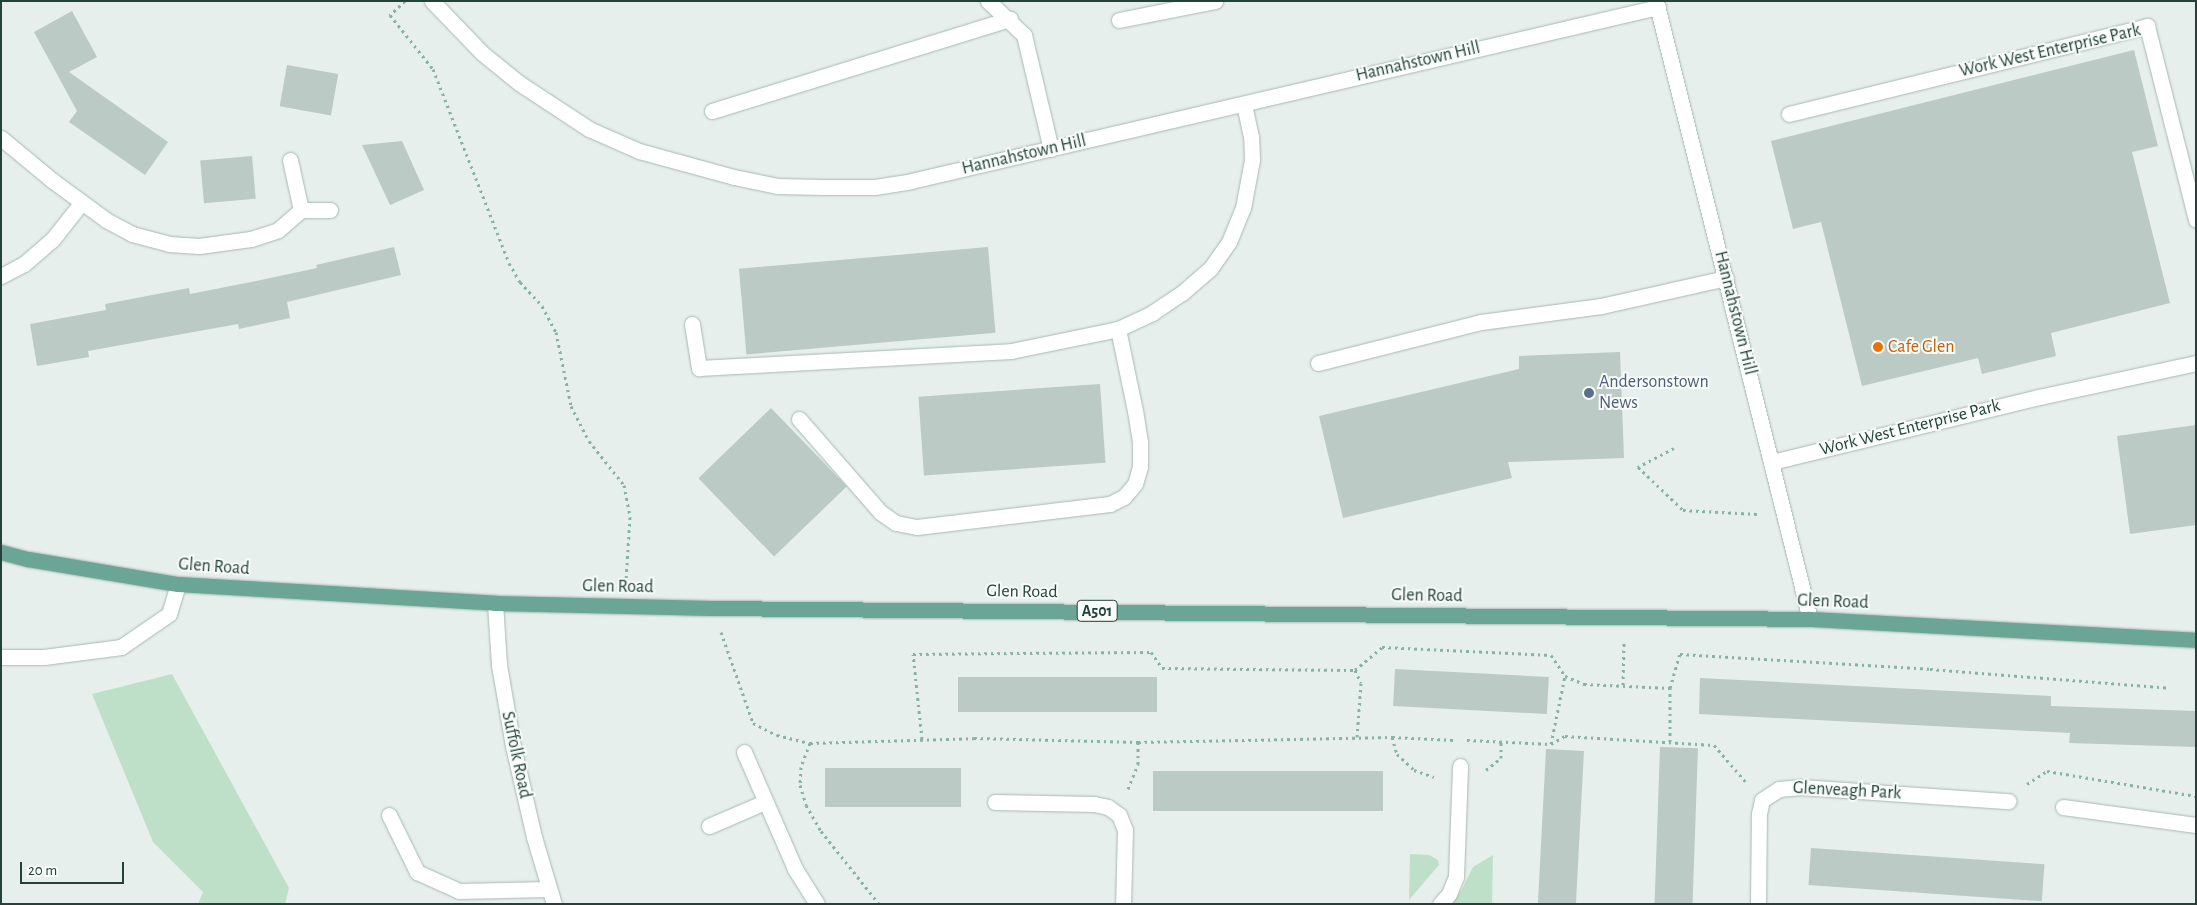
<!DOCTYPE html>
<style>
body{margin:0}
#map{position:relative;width:2197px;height:905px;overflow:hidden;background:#e6efeb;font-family:"Alegreya Sans",sans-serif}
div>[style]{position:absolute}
.green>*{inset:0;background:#bfe0c8}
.building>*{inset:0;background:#bbcac4;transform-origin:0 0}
.path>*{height:3px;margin-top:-1.5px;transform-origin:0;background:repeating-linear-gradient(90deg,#86b3a5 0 2.5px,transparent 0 6.5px)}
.roads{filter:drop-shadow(0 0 1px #a8b8b2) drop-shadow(0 0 1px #a8b8b2)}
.minor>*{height:15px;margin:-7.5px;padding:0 7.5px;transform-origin:7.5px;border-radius:7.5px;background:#fff}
.major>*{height:15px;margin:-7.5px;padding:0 7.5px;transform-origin:7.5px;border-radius:7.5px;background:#6aa596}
.dots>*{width:14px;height:14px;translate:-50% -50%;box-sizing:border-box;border:2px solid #f7fbf9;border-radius:50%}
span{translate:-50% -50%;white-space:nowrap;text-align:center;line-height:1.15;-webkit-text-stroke:4px #f7fbf9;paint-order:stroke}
.shield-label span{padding:1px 4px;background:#f7fbf9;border:1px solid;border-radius:4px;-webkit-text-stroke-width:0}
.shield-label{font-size:16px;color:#24423a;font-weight:700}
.street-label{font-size:18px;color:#24423a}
.food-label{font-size:18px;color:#c56008}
.left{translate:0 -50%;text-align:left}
.service-label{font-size:18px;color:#4e5e75}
.frame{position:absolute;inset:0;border:2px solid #24423a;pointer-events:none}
.scale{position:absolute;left:20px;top:862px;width:104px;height:22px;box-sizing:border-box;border:2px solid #24423a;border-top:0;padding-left:6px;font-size:15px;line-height:18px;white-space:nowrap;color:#24423a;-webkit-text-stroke:4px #f7fbf9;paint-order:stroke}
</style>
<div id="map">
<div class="green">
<div style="clip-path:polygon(172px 674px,289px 888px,285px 904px,198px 904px,203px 892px,153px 842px,92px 694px)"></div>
<div style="clip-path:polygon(1410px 854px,1429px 855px,1438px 860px,1439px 865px,1409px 900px)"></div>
<div style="clip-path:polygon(1493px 855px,1492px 904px,1451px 904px,1461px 891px,1473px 867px)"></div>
</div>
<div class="building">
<div style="clip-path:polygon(72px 11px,97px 57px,69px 72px,168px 142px,145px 175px,69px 122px,77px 111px,34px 32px)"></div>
<div style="clip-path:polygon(2134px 50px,2158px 146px,2132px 152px,2170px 303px,2051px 333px,2056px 356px,1982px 374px,1978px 358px,1862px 386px,1821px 222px,1793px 229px,1771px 141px)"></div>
<div style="left:287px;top:65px;width:52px;height:42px;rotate:10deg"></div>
<div style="clip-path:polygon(402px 141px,424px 190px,390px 205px,362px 145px)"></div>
<div style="left:252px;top:156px;width:43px;height:52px;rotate:85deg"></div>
<div style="clip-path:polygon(394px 247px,401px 275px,287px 302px,290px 318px,239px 329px,238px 324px,88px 351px,89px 357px,37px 366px,30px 324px,106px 310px,105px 304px,189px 288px,190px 294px,256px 281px,317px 268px,316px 265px)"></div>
<div style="left:988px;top:247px;width:86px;height:250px;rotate:85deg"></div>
<div style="clip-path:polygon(1620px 352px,1624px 458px,1508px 462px,1512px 478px,1343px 518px,1319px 416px,1519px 369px,1519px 356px)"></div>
<div style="left:1100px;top:384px;width:79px;height:182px;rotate:86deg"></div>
<div style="left:771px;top:408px;width:109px;height:101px;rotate:46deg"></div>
<div style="clip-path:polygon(2196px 425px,2196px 525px,2130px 534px,2117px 436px)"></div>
<div style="left:1395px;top:669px;width:154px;height:37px;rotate:3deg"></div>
<div style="left:1157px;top:677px;width:35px;height:199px;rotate:90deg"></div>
<div style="clip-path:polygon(1700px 678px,2051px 696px,2051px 706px,2196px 711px,2196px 747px,2069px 743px,2070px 733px,1699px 714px)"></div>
<div style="left:1660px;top:747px;width:38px;height:157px;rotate:2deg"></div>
<div style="left:1546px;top:749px;width:38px;height:155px;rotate:3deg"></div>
<div style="left:961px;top:768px;width:39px;height:136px;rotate:90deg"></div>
<div style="left:1153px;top:771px;width:230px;height:40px"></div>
<div style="left:1811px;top:848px;width:234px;height:37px;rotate:4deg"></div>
</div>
<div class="path">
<div style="left:405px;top:1px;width:21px;rotate:137deg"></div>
<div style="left:390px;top:15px;width:69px;rotate:51.5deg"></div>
<div style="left:433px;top:69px;width:208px;rotate:68.6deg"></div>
<div style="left:509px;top:263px;width:22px;rotate:60deg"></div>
<div style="left:520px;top:282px;width:33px;rotate:47deg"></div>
<div style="left:542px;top:306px;width:30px;rotate:62deg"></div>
<div style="left:556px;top:332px;width:76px;rotate:78.5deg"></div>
<div style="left:571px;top:406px;width:39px;rotate:63deg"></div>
<div style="left:589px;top:441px;width:56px;rotate:51.5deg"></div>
<div style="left:624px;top:485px;width:33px;rotate:79deg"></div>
<div style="left:630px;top:517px;width:63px;rotate:93.6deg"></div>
<div style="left:1674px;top:448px;width:41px;rotate:152.2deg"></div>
<div style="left:1638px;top:467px;width:62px;rotate:43.7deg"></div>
<div style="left:1683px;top:510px;width:74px;rotate:3.1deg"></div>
<div style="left:721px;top:632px;width:96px;rotate:70.6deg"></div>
<div style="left:1355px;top:670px;width:14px;rotate:65deg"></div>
<div style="left:1361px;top:683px;width:54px;rotate:94.2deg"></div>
<div style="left:1623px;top:685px;width:44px;rotate:-88.7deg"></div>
<div style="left:753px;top:723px;width:27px;rotate:27deg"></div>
<div style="left:777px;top:735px;width:34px;rotate:14deg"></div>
<div style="left:810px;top:743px;width:164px;rotate:-1.7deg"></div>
<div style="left:974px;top:738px;width:164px;rotate:1.4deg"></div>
<div style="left:1138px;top:742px;width:254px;rotate:-1.1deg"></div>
<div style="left:1392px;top:737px;width:62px;rotate:2.8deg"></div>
<div style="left:1392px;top:737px;width:18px;rotate:74deg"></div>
<div style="left:1397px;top:754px;width:23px;rotate:43deg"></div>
<div style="left:1414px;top:770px;width:21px;rotate:19deg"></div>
<div style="left:922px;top:739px;width:85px;rotate:-96deg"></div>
<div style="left:913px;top:654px;width:238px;rotate:-0.5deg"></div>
<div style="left:1151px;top:652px;width:19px;rotate:55deg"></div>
<div style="left:1162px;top:668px;width:193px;rotate:0.6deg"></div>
<div style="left:1355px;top:670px;width:35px;rotate:-40deg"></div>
<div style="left:1382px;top:647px;width:169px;rotate:2.7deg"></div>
<div style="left:1551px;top:655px;width:25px;rotate:56deg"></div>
<div style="left:1565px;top:676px;width:21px;rotate:23deg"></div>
<div style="left:1584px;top:684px;width:86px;rotate:2.7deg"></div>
<div style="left:1467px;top:740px;width:84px;rotate:2.7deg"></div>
<div style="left:1551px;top:744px;width:16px;rotate:-30deg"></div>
<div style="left:1565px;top:736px;width:149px;rotate:3.5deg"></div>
<div style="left:1714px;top:745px;width:48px;rotate:49.3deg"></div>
<div style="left:1670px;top:742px;width:54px;rotate:-90deg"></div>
<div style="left:1670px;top:688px;width:35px;rotate:-74deg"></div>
<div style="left:1680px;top:654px;width:250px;rotate:3.4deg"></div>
<div style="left:1930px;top:669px;width:240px;rotate:4.5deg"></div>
<div style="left:810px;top:743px;width:26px;rotate:111deg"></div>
<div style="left:801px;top:767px;width:18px;rotate:93deg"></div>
<div style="left:800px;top:785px;width:21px;rotate:73deg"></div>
<div style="left:806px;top:805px;width:30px;rotate:60deg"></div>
<div style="left:821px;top:831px;width:93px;rotate:51.5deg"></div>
<div style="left:1551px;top:744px;width:69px;rotate:-78.4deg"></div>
<div style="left:1486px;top:770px;width:19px;rotate:-39deg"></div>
<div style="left:1501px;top:758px;width:16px;rotate:-90deg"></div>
<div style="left:2027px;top:784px;width:24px;rotate:-33deg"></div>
<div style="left:2047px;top:771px;width:151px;rotate:9.5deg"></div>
<div style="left:1128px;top:789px;width:27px;rotate:-68deg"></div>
<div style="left:1138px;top:764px;width:22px;rotate:-90deg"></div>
</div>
<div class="roads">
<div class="minor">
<div style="left:432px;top:1px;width:72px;rotate:46.1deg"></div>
<div style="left:482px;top:53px;width:48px;rotate:39deg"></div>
<div style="left:519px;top:83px;width:84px;rotate:33.3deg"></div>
<div style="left:589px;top:129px;width:55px;rotate:23.7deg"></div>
<div style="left:639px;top:151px;width:98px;rotate:15.3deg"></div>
<div style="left:734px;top:177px;width:45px;rotate:11.6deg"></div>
<div style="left:778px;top:186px;width:46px;rotate:1.2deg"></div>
<div style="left:824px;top:187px;width:51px"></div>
<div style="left:875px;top:187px;width:36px;rotate:-9deg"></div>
<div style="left:911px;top:181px;width:767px;rotate:-13.11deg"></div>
<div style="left:988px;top:1px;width:50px;rotate:43.4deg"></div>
<div style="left:1024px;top:35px;width:117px;rotate:76.7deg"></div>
<div style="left:1656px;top:1px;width:637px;rotate:76.01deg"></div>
<div style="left:1119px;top:20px;width:98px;rotate:-11.2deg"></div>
<div style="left:712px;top:111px;width:312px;rotate:-17.2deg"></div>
<div style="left:1789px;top:114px;width:369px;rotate:-13.8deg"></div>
<div style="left:2147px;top:26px;width:200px;rotate:75.8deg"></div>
<div style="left:1px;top:138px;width:67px;rotate:39.6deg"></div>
<div style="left:53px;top:181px;width:66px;rotate:36.3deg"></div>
<div style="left:106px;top:220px;width:30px;rotate:28deg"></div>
<div style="left:132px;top:234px;width:38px;rotate:15deg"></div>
<div style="left:169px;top:244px;width:30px;rotate:4deg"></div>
<div style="left:199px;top:246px;width:52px;rotate:-7.7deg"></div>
<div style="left:251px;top:239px;width:28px;rotate:-18deg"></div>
<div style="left:278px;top:230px;width:30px;rotate:-41deg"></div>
<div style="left:301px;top:210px;width:29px"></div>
<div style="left:290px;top:160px;width:51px;rotate:77.6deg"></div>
<div style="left:1px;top:276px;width:26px;rotate:-28deg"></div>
<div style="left:24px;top:264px;width:37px;rotate:-41deg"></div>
<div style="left:52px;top:240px;width:48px;rotate:-51.7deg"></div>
<div style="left:692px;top:324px;width:45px;rotate:81deg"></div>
<div style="left:699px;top:368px;width:312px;rotate:-3.1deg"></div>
<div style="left:1011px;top:351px;width:109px;rotate:-11.6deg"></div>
<div style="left:1118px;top:329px;width:38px;rotate:-25deg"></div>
<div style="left:1152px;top:313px;width:36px;rotate:-34deg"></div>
<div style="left:1182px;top:293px;width:37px;rotate:-41deg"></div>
<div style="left:1210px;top:269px;width:33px;rotate:-55deg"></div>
<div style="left:1229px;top:242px;width:37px;rotate:-68deg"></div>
<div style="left:1243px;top:208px;width:49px;rotate:-79.4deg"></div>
<div style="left:1252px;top:160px;width:23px;rotate:-92deg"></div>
<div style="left:1251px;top:137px;width:34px;rotate:-102deg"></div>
<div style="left:1318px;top:363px;width:168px;rotate:-14.1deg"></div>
<div style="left:1481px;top:322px;width:121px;rotate:-7.6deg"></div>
<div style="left:1601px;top:306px;width:128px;rotate:-12.6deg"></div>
<div style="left:799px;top:419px;width:123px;rotate:48.9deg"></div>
<div style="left:880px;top:512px;width:19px;rotate:35deg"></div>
<div style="left:896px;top:523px;width:21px;rotate:11deg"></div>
<div style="left:917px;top:527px;width:194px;rotate:-6.8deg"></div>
<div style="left:1110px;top:504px;width:16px;rotate:-27deg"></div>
<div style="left:1124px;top:497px;width:17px;rotate:-50deg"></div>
<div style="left:1135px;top:484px;width:18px;rotate:-74deg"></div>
<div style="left:1140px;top:467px;width:25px;rotate:-90deg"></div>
<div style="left:1140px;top:442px;width:31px;rotate:-99deg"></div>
<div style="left:1135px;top:411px;width:84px;rotate:-101.7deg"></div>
<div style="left:1772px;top:462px;width:275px;rotate:-13.7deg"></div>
<div style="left:2039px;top:397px;width:161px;rotate:-12.2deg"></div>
<div style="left:495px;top:603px;width:62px;rotate:86.3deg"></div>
<div style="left:499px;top:665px;width:82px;rotate:80.2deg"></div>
<div style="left:513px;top:746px;width:93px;rotate:77deg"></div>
<div style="left:534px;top:837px;width:70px;rotate:73.4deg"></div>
<div style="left:1px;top:657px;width:43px"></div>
<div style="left:44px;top:657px;width:78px;rotate:-7.4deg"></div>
<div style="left:121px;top:647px;width:58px;rotate:-34.5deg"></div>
<div style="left:169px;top:614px;width:31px;rotate:-73deg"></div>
<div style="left:744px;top:752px;width:128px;rotate:66.4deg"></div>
<div style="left:795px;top:869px;width:41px;rotate:57.8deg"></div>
<div style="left:995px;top:802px;width:99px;rotate:1.2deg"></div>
<div style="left:1094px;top:804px;width:14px;rotate:12deg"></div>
<div style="left:1108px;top:807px;width:14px;rotate:36deg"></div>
<div style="left:1119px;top:815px;width:16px;rotate:68deg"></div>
<div style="left:1125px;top:830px;width:74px;rotate:91.5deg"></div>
<div style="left:2063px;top:807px;width:134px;rotate:7.7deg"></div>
<div style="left:389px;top:815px;width:64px;rotate:63.8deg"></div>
<div style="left:417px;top:872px;width:46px;rotate:24.3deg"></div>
<div style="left:459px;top:891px;width:90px;rotate:-1.3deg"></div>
<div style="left:709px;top:826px;width:61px;rotate:-23.2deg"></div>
<div style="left:1440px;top:904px;width:13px;rotate:-48deg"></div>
<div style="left:1449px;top:894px;width:18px;rotate:-68deg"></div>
<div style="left:1456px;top:877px;width:111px;rotate:-87.9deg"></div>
<div style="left:1758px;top:904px;width:90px;rotate:-89.4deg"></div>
<div style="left:1759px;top:814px;width:14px;rotate:-78deg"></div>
<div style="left:1762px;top:800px;width:20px;rotate:-33deg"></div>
<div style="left:1779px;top:789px;width:22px;rotate:-5deg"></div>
<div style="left:1801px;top:787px;width:208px;rotate:3.9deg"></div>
</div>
<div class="major">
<div style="left:1px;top:552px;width:28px;rotate:15deg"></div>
<div style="left:28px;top:559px;width:152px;rotate:9.5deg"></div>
<div style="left:178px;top:584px;width:318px;rotate:3.4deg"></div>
<div style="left:495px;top:603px;width:216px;rotate:1.3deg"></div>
<div style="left:711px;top:608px;width:1099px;rotate:0.57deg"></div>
<div style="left:1810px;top:619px;width:387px;rotate:3.1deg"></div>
</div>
</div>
<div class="dots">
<div style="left:1878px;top:347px;background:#e8710a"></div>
<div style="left:1589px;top:393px;background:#5c6f8a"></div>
</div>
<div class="shield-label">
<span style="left:1097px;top:611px">A501</span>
</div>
<div class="street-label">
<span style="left:2050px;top:51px;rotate:-13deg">Work West Enterprise Park</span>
<span style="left:1418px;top:62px;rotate:-13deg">Hannahstown Hill</span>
<span style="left:1024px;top:155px;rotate:-13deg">Hannahstown Hill</span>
<span style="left:1735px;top:313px;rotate:76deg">Hannahstown Hill</span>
<span style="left:1910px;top:428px;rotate:-14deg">Work West Enterprise Park</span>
<span style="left:214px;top:567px;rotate:4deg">Glen Road</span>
<span style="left:618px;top:587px;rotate:1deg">Glen Road</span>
<span style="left:1022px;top:592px;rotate:1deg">Glen Road</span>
<span style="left:1427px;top:596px;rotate:1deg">Glen Road</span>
<span style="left:1833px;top:602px;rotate:2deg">Glen Road</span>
<span style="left:516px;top:755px;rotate:78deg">Suffolk Road</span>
<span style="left:1847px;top:791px;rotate:3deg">Glenveagh Park</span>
</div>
<div class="food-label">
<span class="left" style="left:1888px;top:347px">Cafe Glen</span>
</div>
<div class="service-label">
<span class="left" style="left:1599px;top:393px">Andersonstown<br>News</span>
</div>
<div class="frame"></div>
<div class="scale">20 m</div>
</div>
